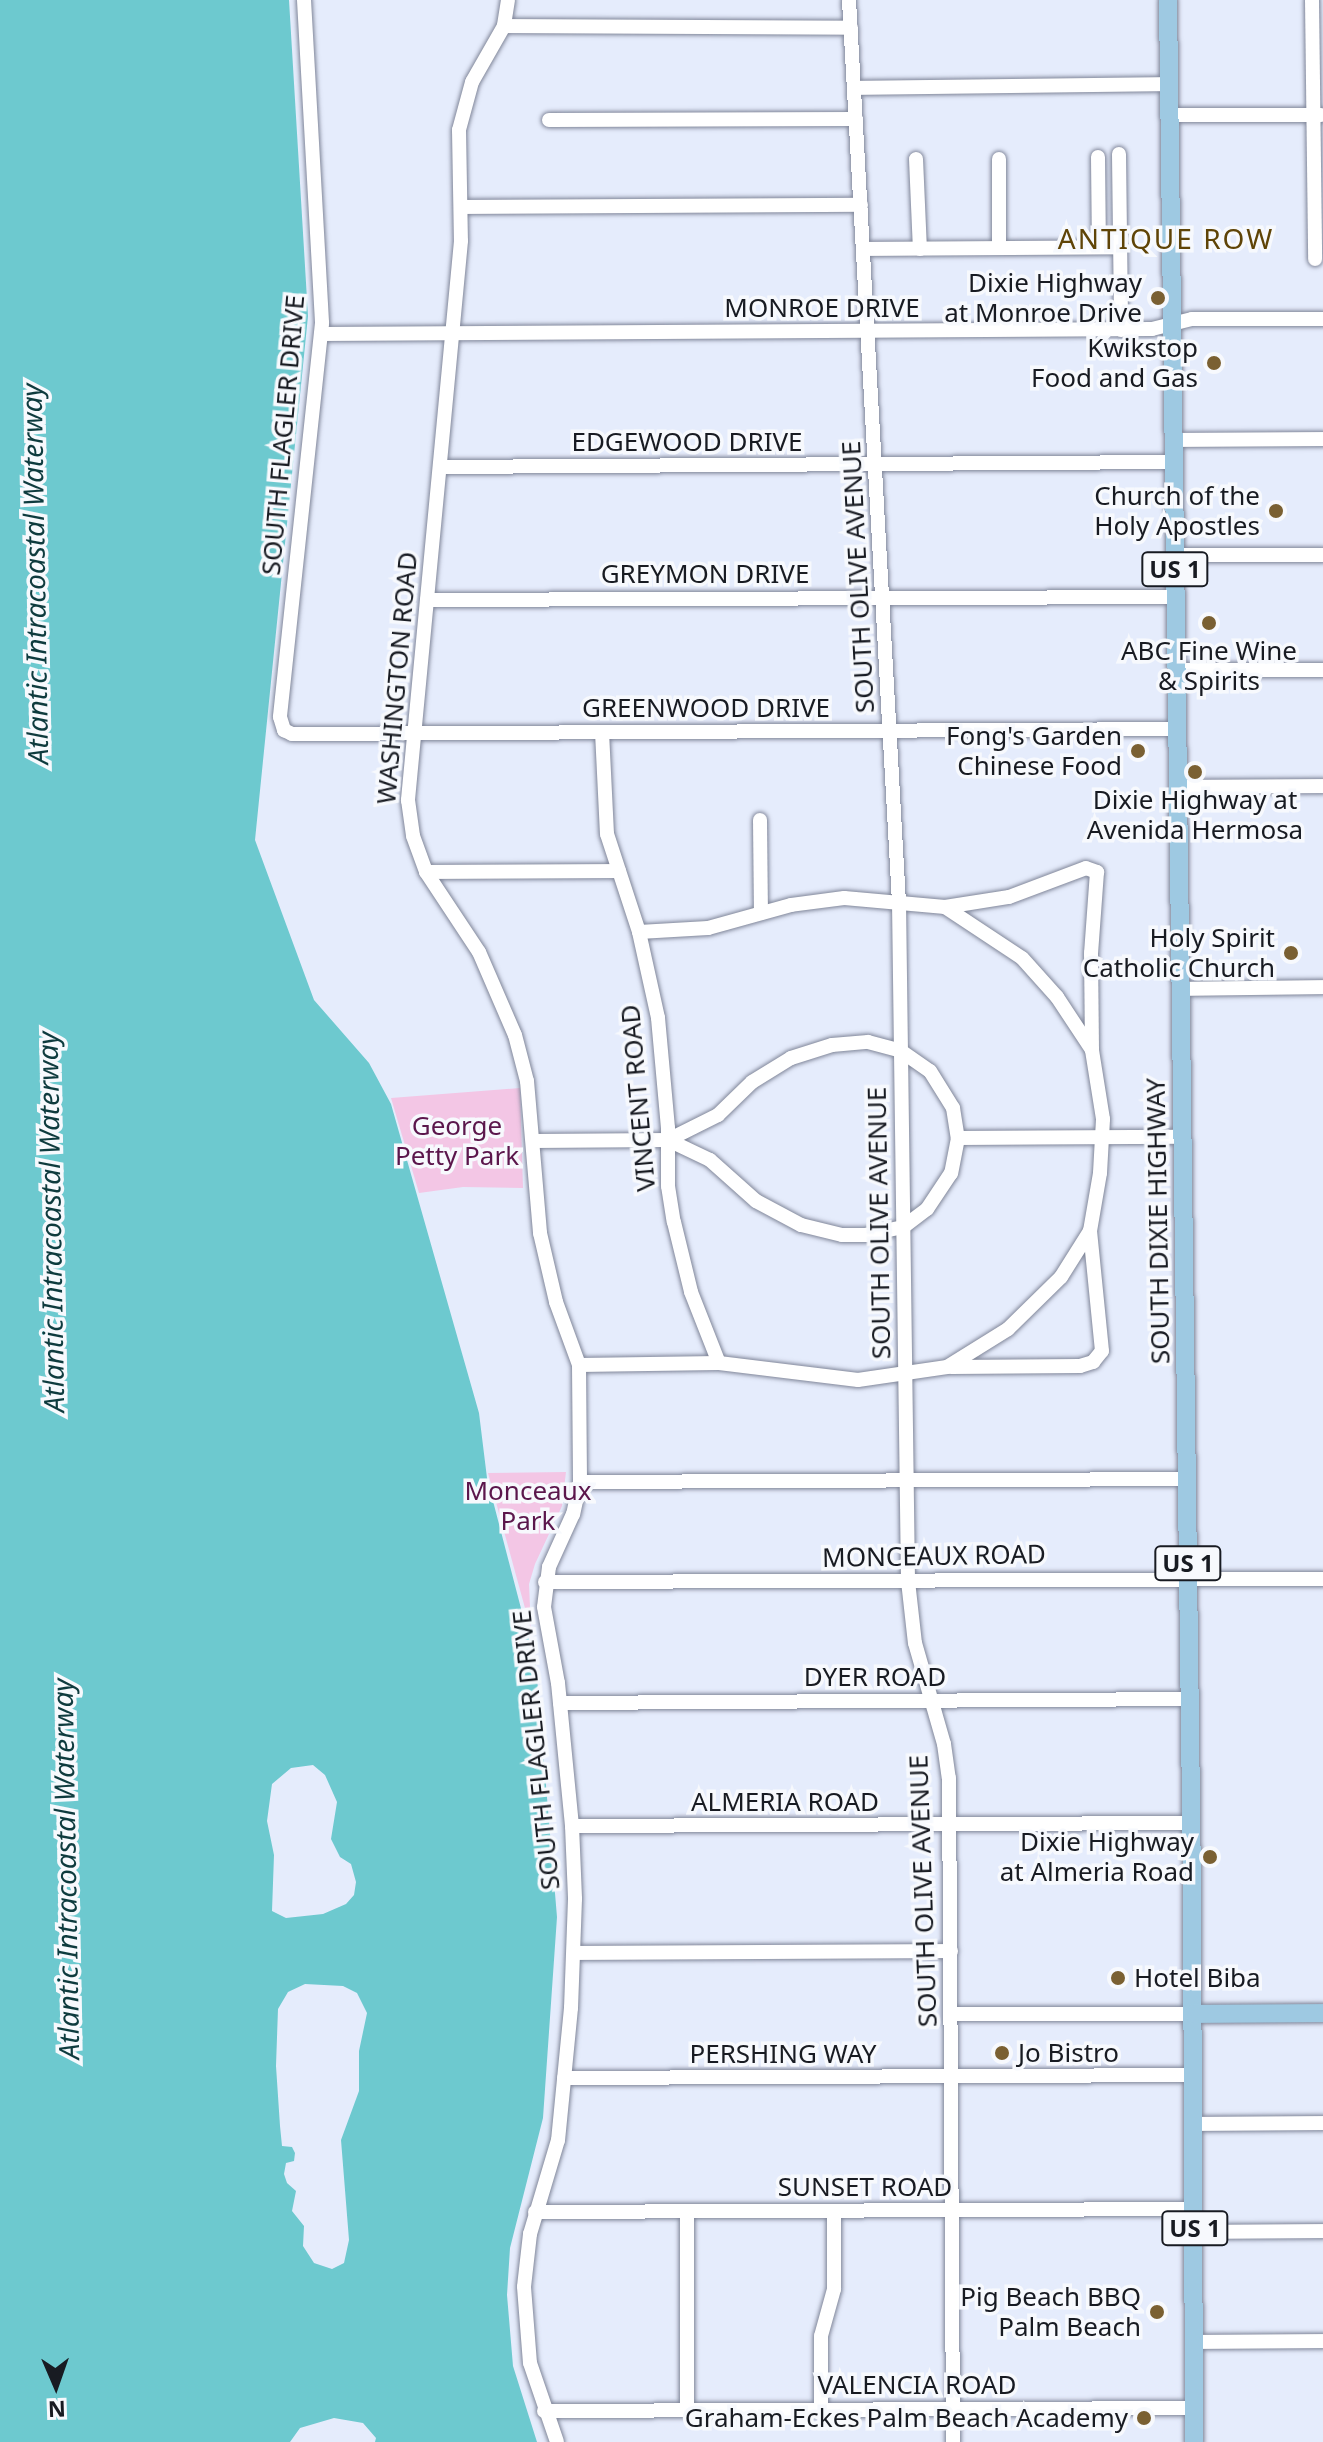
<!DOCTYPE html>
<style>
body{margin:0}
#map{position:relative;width:1323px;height:2442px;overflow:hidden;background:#e5ecfc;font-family:"Noto Sans",sans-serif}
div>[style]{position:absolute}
.green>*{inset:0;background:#f3c6e5}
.water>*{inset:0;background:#6dc9cf}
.roads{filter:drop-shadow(0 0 2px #808699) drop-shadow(0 0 2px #808699)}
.minor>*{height:14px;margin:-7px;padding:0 7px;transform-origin:7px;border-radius:7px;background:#fff}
.major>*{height:18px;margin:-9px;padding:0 9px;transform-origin:9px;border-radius:9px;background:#9ec9e2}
.dots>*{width:22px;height:22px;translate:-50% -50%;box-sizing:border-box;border:4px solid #f7f9fd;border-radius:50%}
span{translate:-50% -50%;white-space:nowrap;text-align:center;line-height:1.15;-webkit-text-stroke:7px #f7f9fd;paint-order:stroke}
.shield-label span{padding:2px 6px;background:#f7f9fd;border:2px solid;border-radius:6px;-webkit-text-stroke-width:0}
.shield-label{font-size:24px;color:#181b22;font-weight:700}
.poi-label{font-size:26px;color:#181b22}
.right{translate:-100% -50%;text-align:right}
.left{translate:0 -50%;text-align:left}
.street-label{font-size:26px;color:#181b22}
.park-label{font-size:26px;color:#5b164c}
.neighbourhood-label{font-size:28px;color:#5f4407;letter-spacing:2px}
.water-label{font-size:28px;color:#0e3b3e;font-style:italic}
.north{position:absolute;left:16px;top:2346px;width:80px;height:80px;-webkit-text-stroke:6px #f7f9fd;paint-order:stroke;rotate:178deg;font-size:22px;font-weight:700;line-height:32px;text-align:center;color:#181b22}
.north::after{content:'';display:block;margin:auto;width:28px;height:36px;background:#181b22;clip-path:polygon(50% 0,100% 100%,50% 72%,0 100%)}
</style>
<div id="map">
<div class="green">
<div style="clip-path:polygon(520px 1088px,523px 1188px,463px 1187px,419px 1193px,391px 1098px)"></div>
<div style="clip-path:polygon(566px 1472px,562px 1506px,535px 1564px,529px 1584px,531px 1630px,488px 1473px)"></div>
</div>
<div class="water">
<div style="clip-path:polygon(evenodd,0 0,289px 0,308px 316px,255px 840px,314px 1000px,369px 1063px,391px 1104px,479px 1413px,487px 1478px,536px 1666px,557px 1917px,543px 2118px,510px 2248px,507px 2295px,513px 2366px,537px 2442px,375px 2442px,376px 2438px,363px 2423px,334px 2418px,300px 2428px,290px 2442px,0 2442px,0 0,313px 1765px,325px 1775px,337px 1802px,331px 1839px,340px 1857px,351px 1864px,356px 1882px,354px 1895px,346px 1904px,323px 1914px,286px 1918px,272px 1911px,274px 1855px,267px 1821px,272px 1784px,291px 1768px,313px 1765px,0 0,305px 1984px,343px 1986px,357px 1993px,367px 2013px,359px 2051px,359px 2091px,341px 2140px,349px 2240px,344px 2263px,332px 2269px,314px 2263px,303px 2246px,304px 2226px,292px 2211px,296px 2191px,287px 2183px,284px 2174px,286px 2163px,294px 2161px,295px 2153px,292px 2147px,282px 2146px,280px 2126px,276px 2066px,278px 2009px,288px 1992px,305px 1984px)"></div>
</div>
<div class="roads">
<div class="minor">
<div style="left:304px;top:0;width:324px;rotate:86.8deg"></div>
<div style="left:322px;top:323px;width:396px;rotate:96.1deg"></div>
<div style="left:280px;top:717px;width:14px;rotate:73deg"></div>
<div style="left:284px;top:730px;width:9px;rotate:27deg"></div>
<div style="left:292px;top:734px;width:885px;rotate:-0.32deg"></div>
<div style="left:508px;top:0;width:26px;rotate:99deg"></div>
<div style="left:504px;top:26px;width:64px;rotate:119.7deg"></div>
<div style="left:472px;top:82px;width:50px;rotate:105.2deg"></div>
<div style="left:459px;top:130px;width:111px;rotate:89deg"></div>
<div style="left:461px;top:241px;width:562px;rotate:95.42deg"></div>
<div style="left:408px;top:800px;width:36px;rotate:82deg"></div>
<div style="left:413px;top:836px;width:38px;rotate:70deg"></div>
<div style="left:426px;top:872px;width:96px;rotate:56.5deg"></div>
<div style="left:479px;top:952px;width:90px;rotate:66.6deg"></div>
<div style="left:515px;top:1035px;width:48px;rotate:75.4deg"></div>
<div style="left:527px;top:1081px;width:153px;rotate:85.1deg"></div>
<div style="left:540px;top:1233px;width:71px;rotate:76.9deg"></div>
<div style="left:556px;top:1302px;width:67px;rotate:69.9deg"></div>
<div style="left:579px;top:1365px;width:117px;rotate:89.5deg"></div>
<div style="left:580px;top:1482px;width:33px;rotate:102deg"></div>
<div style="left:573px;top:1514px;width:58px;rotate:114.4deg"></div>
<div style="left:549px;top:1567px;width:40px;rotate:97.1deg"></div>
<div style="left:544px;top:1607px;width:77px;rotate:79.6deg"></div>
<div style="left:558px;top:1683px;width:144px;rotate:84.4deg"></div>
<div style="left:572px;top:1826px;width:73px;rotate:87.6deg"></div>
<div style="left:575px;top:1899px;width:109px;rotate:92.1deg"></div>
<div style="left:571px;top:2008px;width:133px;rotate:95.6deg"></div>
<div style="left:558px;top:2140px;width:98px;rotate:106.6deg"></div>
<div style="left:530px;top:2234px;width:53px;rotate:96.5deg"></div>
<div style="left:524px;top:2287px;width:76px;rotate:85.5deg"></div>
<div style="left:530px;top:2363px;width:83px;rotate:71.1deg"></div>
<div style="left:849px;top:0;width:903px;rotate:86.83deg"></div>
<div style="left:899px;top:902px;width:679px;rotate:89.24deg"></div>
<div style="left:908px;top:1581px;width:62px;rotate:83.6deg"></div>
<div style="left:915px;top:1643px;width:105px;rotate:74deg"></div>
<div style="left:944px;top:1744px;width:34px;rotate:82deg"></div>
<div style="left:949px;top:1778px;width:664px;rotate:89.65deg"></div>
<div style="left:1312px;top:0;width:259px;rotate:89.3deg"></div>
<div style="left:504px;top:26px;width:347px;rotate:0.3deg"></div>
<div style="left:854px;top:88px;width:315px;rotate:-0.7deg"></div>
<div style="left:1169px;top:115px;width:152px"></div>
<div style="left:549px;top:120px;width:307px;rotate:-0.2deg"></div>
<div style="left:1119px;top:154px;width:176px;rotate:89.3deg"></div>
<div style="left:1098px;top:157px;width:90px;rotate:89.4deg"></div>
<div style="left:916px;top:159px;width:90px;rotate:87.5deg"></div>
<div style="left:999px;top:159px;width:89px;rotate:90deg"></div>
<div style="left:462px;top:207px;width:399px;rotate:-0.3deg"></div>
<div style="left:864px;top:249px;width:255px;rotate:-0.4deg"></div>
<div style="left:321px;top:334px;width:831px;rotate:-0.34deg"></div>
<div style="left:1152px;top:329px;width:41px;rotate:-14deg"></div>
<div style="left:1192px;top:319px;width:131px"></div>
<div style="left:1174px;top:440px;width:149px;rotate:-0.4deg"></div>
<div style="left:440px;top:467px;width:734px;rotate:-0.39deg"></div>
<div style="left:1175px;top:555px;width:148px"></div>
<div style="left:427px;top:600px;width:749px;rotate:-0.23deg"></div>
<div style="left:1176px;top:670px;width:147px"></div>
<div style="left:602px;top:732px;width:102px;rotate:87.2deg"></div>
<div style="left:607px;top:834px;width:103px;rotate:71.9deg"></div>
<div style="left:639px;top:932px;width:88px;rotate:77.5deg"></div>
<div style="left:658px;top:1018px;width:110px;rotate:84.8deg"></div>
<div style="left:668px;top:1128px;width:58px;rotate:90deg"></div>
<div style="left:668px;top:1186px;width:36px;rotate:81deg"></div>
<div style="left:674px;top:1222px;width:72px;rotate:76.3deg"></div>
<div style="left:691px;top:1292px;width:76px;rotate:68.5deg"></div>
<div style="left:1178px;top:787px;width:145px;rotate:-0.4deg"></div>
<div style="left:760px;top:820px;width:93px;rotate:89.4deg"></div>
<div style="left:426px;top:872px;width:193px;rotate:-0.3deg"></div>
<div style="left:945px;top:907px;width:65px;rotate:-8.9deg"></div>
<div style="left:1009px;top:897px;width:82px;rotate:-20.6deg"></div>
<div style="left:1086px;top:868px;width:12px;rotate:20deg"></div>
<div style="left:1097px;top:872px;width:81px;rotate:94.2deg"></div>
<div style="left:1091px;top:953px;width:97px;rotate:89.4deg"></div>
<div style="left:1180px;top:989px;width:143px;rotate:-0.8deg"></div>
<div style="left:958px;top:1138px;width:225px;rotate:-0.3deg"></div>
<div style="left:533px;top:1141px;width:135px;rotate:-0.4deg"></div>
<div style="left:668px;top:1140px;width:56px;rotate:-26.6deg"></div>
<div style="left:718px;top:1115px;width:47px;rotate:-44.1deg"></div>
<div style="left:752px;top:1082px;width:46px;rotate:-31.6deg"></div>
<div style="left:791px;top:1058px;width:43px;rotate:-17.6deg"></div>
<div style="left:832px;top:1045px;width:36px;rotate:-5deg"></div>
<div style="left:868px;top:1042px;width:34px;rotate:15deg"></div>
<div style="left:901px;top:1051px;width:35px;rotate:35deg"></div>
<div style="left:930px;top:1071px;width:44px;rotate:58.1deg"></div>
<div style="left:953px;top:1108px;width:30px;rotate:81deg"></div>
<div style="left:958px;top:1138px;width:36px;rotate:101deg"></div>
<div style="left:951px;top:1173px;width:43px;rotate:123.7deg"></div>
<div style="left:927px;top:1209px;width:30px;rotate:143deg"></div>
<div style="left:903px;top:1227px;width:38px;rotate:168deg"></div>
<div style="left:866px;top:1235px;width:24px;rotate:180deg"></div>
<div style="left:842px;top:1235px;width:42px;rotate:-166.3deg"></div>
<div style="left:801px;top:1225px;width:51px;rotate:-151.9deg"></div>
<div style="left:756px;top:1201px;width:62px;rotate:-138.3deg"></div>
<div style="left:710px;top:1160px;width:47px;rotate:-154.5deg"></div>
<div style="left:579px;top:1365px;width:140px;rotate:-0.8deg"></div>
<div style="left:719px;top:1363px;width:140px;rotate:7deg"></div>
<div style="left:858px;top:1380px;width:90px;rotate:-8.3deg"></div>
<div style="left:947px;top:1367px;width:72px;rotate:-31.9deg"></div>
<div style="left:1008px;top:1329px;width:74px;rotate:-44.5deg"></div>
<div style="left:1061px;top:1277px;width:54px;rotate:-57.8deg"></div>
<div style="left:1090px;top:1231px;width:59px;rotate:-80.2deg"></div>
<div style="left:1100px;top:1173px;width:54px;rotate:-86.8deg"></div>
<div style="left:1103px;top:1119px;width:70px;rotate:-99.1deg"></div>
<div style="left:1092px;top:1050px;width:64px;rotate:-123.4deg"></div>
<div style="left:1057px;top:997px;width:52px;rotate:-131.9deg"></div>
<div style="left:1022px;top:958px;width:92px;rotate:-146.5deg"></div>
<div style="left:945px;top:907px;width:101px;rotate:-174.9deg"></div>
<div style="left:844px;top:898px;width:53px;rotate:172.5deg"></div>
<div style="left:791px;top:905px;width:86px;rotate:164.5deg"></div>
<div style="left:708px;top:928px;width:69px;rotate:176.7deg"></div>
<div style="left:951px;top:1367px;width:129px;rotate:-0.4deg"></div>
<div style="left:1080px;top:1366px;width:14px;rotate:-17deg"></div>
<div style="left:1093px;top:1362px;width:14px;rotate:-51deg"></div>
<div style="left:1102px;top:1351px;width:121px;rotate:-95.7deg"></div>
<div style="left:580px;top:1482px;width:607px;rotate:-0.28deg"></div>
<div style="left:545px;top:1582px;width:778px;rotate:-0.22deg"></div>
<div style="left:560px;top:1703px;width:630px;rotate:-0.36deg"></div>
<div style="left:572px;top:1826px;width:620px;rotate:-0.28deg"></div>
<div style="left:574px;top:1953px;width:377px;rotate:-0.3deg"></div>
<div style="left:952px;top:2014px;width:242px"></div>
<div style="left:564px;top:2078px;width:630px;rotate:-0.27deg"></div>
<div style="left:1194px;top:2124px;width:129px;rotate:-0.4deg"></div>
<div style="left:535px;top:2212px;width:660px;rotate:-0.26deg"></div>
<div style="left:687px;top:2212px;width:198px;rotate:90deg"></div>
<div style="left:1195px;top:2232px;width:128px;rotate:-0.4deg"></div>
<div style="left:1195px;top:2342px;width:128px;rotate:-0.4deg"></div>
<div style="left:821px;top:2410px;width:74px;rotate:-90deg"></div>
<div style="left:821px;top:2336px;width:49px;rotate:-74.5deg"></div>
<div style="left:834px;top:2289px;width:78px;rotate:-90deg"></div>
<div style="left:544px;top:2411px;width:651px;rotate:-0.26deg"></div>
</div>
<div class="major">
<div style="left:1168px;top:0;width:1889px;rotate:89.27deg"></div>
<div style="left:1192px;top:1889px;width:553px;rotate:89.79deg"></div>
<div style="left:1194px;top:2014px;width:129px;rotate:-0.4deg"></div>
</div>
</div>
<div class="dots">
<div style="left:1158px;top:298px;background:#7a6032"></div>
<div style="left:1214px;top:363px;background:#7a6032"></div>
<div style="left:1276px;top:511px;background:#7a6032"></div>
<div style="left:1209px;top:623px;background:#7a6032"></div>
<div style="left:1138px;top:751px;background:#7a6032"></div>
<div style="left:1195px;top:772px;background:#7a6032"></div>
<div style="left:1291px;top:953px;background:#7a6032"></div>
<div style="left:1210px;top:1857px;background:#7a6032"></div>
<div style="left:1118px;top:1978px;background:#7a6032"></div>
<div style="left:1002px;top:2053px;background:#7a6032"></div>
<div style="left:1157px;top:2312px;background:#7a6032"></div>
<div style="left:1144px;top:2418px;background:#7a6032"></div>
</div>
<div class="shield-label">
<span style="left:1175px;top:569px">US 1</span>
<span style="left:1188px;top:1563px">US 1</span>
<span style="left:1195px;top:2228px">US 1</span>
</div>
<div class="poi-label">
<span class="right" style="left:1142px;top:298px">Dixie Highway<br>at Monroe Drive</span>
<span class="right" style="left:1198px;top:363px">Kwikstop<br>Food and Gas</span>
<span class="right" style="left:1260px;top:511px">Church of the<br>Holy Apostles</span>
<span style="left:1209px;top:666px">ABC Fine Wine<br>&amp; Spirits</span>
<span class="right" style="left:1122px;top:751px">Fong's Garden<br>Chinese Food</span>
<span style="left:1195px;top:815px">Dixie Highway at<br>Avenida Hermosa</span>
<span class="right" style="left:1275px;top:953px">Holy Spirit<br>Catholic Church</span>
<span class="right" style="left:1194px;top:1857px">Dixie Highway<br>at Almeria Road</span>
<span class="left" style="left:1134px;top:1978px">Hotel Biba</span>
<span class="left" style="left:1018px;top:2053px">Jo Bistro</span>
<span class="right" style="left:1141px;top:2312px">Pig Beach BBQ<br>Palm Beach</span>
<span class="right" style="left:1128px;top:2418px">Graham-Eckes Palm Beach Academy</span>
</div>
<div class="street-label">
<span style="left:822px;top:308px">MONROE DRIVE</span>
<span style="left:283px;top:435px;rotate:-85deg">SOUTH FLAGLER DRIVE</span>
<span style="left:687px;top:442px">EDGEWOOD DRIVE</span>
<span style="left:705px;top:574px">GREYMON DRIVE</span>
<span style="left:858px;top:577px;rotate:-93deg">SOUTH OLIVE AVENUE</span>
<span style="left:397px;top:678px;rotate:-85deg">WASHINGTON ROAD</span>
<span style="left:706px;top:708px">GREENWOOD DRIVE</span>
<span style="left:638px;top:1098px;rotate:-95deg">VINCENT ROAD</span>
<span style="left:1158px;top:1221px;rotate:-91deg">SOUTH DIXIE HIGHWAY</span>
<span style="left:879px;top:1223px;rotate:-91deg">SOUTH OLIVE AVENUE</span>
<span style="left:934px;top:1556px;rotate:-1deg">MONCEAUX ROAD</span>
<span style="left:875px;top:1677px">DYER ROAD</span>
<span style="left:536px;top:1750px;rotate:-96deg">SOUTH FLAGLER DRIVE</span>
<span style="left:785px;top:1802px">ALMERIA ROAD</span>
<span style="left:923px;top:1891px;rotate:-92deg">SOUTH OLIVE AVENUE</span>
<span style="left:783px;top:2054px">PERSHING WAY</span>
<span style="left:865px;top:2187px">SUNSET ROAD</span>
<span style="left:917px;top:2385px">VALENCIA ROAD</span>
</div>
<div class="park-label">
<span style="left:457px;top:1141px">George<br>Petty Park</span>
<span style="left:528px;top:1506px">Monceaux<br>Park</span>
</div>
<div class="neighbourhood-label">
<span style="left:1166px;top:238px">ANTIQUE ROW</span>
</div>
<div class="water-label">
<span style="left:34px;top:574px;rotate:-91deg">Atlantic Intracoastal Waterway</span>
<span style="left:50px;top:1222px;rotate:-91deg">Atlantic Intracoastal Waterway</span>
<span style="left:65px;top:1869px;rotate:-91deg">Atlantic Intracoastal Waterway</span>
</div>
<div class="north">N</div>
</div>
